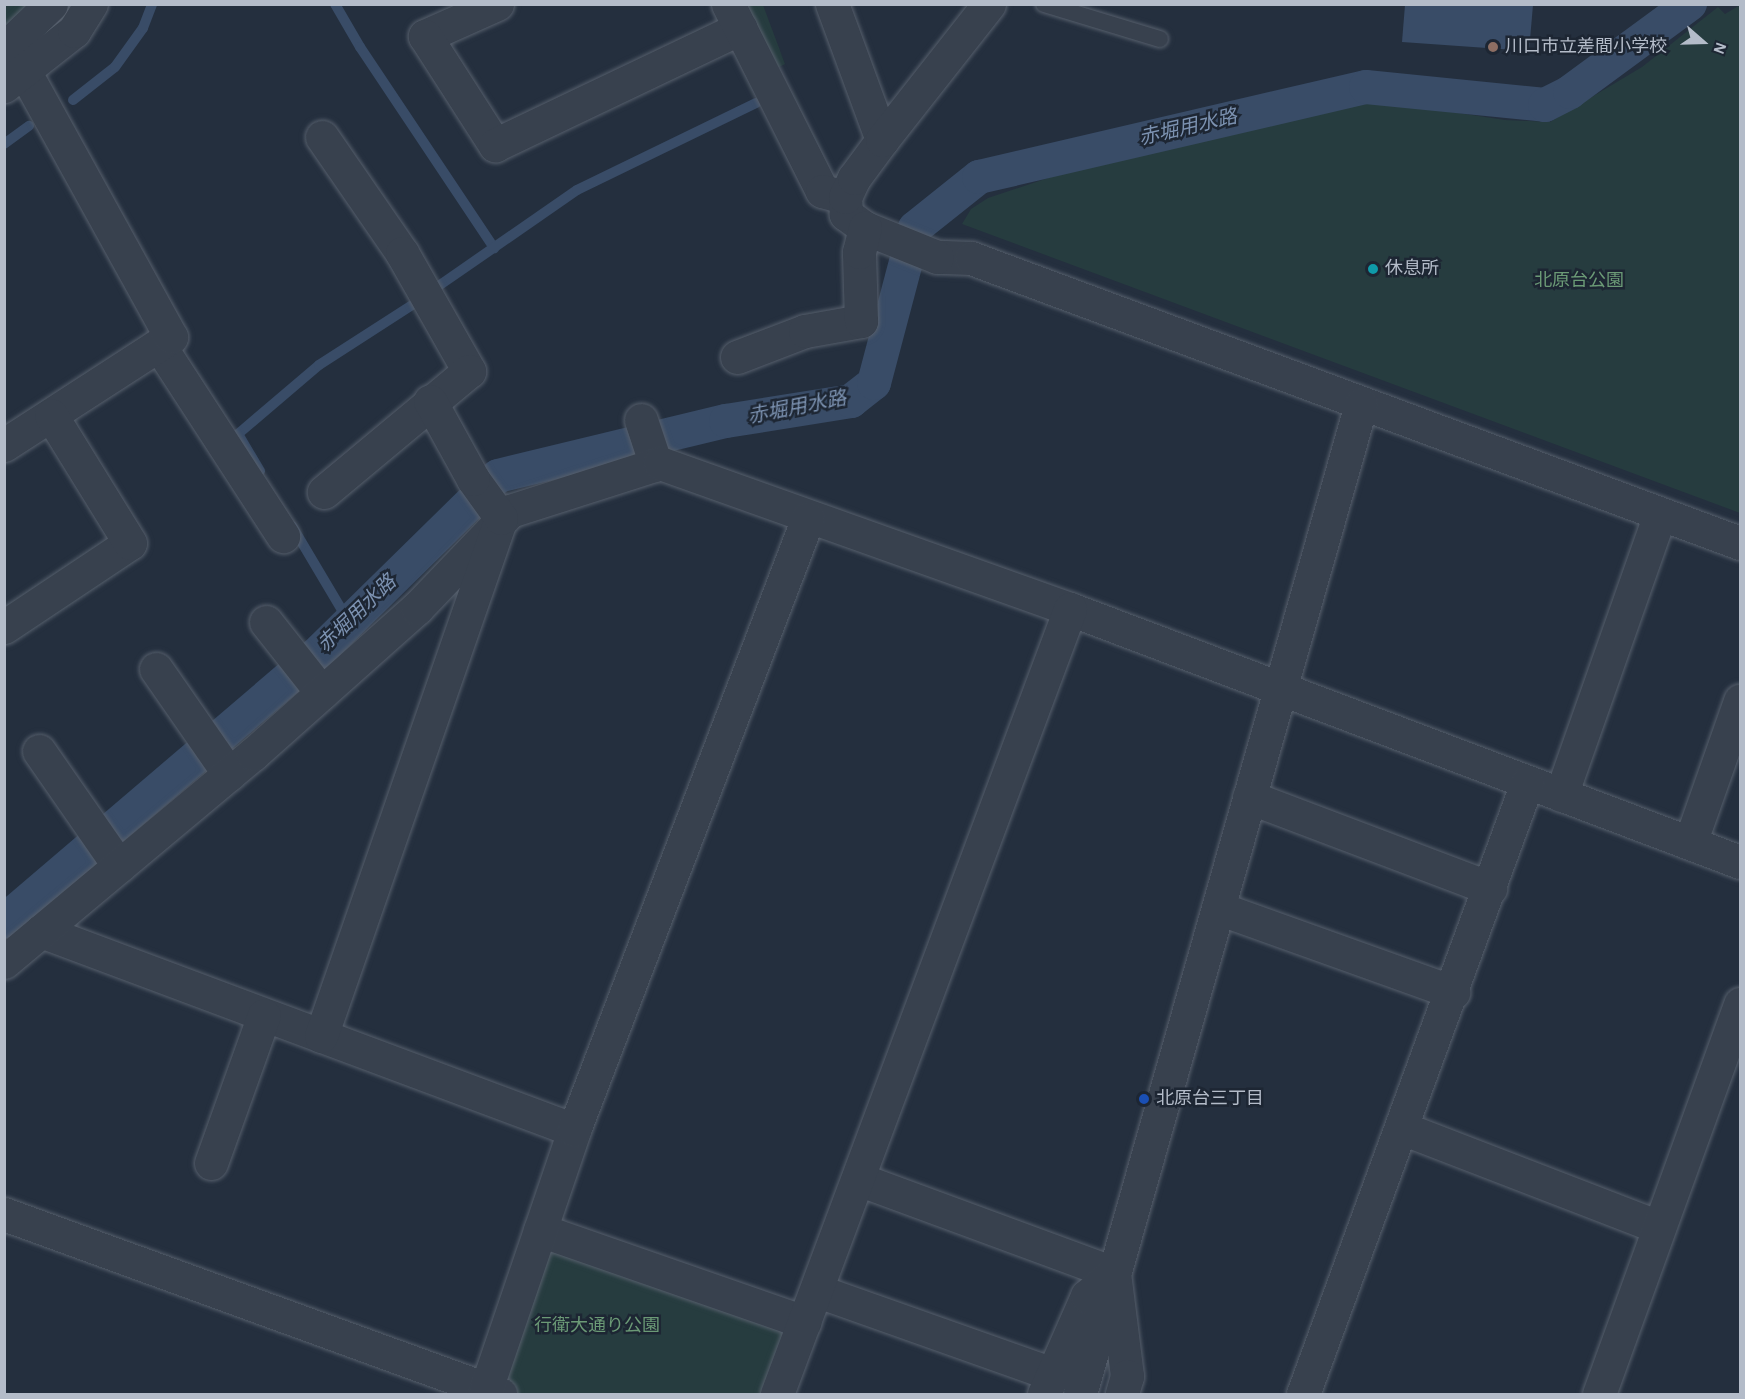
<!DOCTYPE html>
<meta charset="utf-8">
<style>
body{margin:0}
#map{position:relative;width:1745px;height:1399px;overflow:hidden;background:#242f3e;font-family:"Alegreya Sans","Noto Sans JP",sans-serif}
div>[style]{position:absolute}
.green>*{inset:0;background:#263c3f}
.water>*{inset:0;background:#394c67}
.stream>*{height:10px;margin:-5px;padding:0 5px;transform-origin:5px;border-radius:5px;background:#394c67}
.canal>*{height:34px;margin:-17px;padding:0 17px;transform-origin:17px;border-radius:17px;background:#394c67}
.roads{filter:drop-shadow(0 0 2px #565f6c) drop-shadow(0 0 2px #565f6c)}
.service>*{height:16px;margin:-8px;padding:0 8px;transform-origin:8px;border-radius:8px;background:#38414e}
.minor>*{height:33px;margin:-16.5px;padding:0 16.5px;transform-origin:16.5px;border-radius:16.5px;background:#38414e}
.tertiary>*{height:33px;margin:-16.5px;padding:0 16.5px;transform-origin:16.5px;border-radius:16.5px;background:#38414e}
.dots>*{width:16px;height:16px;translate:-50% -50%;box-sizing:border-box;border:3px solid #1d2633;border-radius:50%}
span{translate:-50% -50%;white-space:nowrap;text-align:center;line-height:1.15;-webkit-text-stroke:5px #1d2633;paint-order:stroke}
.poi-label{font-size:18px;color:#b4bcc9}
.left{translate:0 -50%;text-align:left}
.park-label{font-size:18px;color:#6b9a76}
.water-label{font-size:20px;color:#7c92b1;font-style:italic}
.frame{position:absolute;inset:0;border:6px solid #b4bcc9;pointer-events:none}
.north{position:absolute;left:1673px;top:12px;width:60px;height:60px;-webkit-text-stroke:4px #1d2633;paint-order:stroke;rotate:110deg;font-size:16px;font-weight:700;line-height:24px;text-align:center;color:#b4bcc9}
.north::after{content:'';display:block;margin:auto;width:21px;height:27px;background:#b4bcc9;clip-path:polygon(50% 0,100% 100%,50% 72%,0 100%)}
</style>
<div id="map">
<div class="green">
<div style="clip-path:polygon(5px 5px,27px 5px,5px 35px)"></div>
<div style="clip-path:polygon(741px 5px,763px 5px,785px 64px,769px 72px)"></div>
<div style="clip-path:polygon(1740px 5px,1740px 513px,962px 224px,971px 209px,988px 198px,1081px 167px,1366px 99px,1505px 120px,1550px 122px,1642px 67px,1718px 7px,1725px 14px)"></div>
<div style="clip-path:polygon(551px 1248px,781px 1321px,787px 1338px,767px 1394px,516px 1393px,507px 1374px)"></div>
</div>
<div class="water">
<div style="clip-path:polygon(1405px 5px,1533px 5px,1529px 51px,1402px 42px)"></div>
</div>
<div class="stream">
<div style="left:335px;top:4px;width:50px;rotate:59.8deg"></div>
<div style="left:360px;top:47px;width:242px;rotate:56.3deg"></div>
<div style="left:73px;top:100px;width:53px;rotate:-38.2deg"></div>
<div style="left:115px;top:67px;width:48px;rotate:-54.3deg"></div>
<div style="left:143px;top:28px;width:26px;rotate:-69deg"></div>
<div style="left:4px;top:144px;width:31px;rotate:-36deg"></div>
<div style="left:437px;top:287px;width:170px;rotate:-34.7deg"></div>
<div style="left:577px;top:190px;width:199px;rotate:-25.9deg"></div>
<div style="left:260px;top:471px;width:43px;rotate:-120.7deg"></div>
<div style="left:238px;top:434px;width:106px;rotate:-40.4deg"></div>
<div style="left:319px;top:365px;width:111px;rotate:-32.8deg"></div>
<div style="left:292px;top:526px;width:112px;rotate:59.3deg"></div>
</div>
<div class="canal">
<div style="left:4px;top:921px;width:417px;rotate:-40.5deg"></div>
<div style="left:321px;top:650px;width:248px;rotate:-44.5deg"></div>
<div style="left:498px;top:476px;width:235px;rotate:-13.6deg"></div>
<div style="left:726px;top:421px;width:127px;rotate:-9.1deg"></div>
<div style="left:851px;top:401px;width:29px;rotate:-38deg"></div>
<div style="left:874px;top:383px;width:160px;rotate:-75.2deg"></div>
<div style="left:915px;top:228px;width:82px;rotate:-38.6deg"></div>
<div style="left:979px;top:177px;width:397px;rotate:-13.1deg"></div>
<div style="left:1366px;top:87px;width:180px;rotate:5.7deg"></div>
<div style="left:1545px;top:105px;width:28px;rotate:-27deg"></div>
<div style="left:1570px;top:92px;width:149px;rotate:-36.3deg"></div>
</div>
<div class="roads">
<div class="service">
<div style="left:1044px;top:4px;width:121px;rotate:16.8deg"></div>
</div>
<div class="minor">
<div style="left:497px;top:4px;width:79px;rotate:156deg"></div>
<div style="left:425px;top:36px;width:130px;rotate:57.3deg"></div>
<div style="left:495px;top:145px;width:272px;rotate:-25.5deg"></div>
<div style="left:728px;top:4px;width:209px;rotate:63.3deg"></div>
<div style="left:822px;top:191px;width:24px;rotate:15deg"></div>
<div style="left:832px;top:4px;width:145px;rotate:69.8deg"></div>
<div style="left:322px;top:137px;width:141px;rotate:55.4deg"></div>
<div style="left:402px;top:253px;width:136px;rotate:60.4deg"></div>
<div style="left:469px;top:371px;width:189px;rotate:140.2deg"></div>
<div style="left:971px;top:258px;width:34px;rotate:-178deg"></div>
<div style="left:937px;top:257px;width:78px;rotate:-158.1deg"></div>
<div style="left:865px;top:228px;width:24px;rotate:-144deg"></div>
<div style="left:846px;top:214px;width:17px;rotate:-93deg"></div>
<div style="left:845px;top:197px;width:21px;rotate:-65deg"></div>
<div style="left:854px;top:178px;width:47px;rotate:-53.6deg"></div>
<div style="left:882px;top:140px;width:173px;rotate:-51.8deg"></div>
<div style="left:159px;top:345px;width:228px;rotate:57deg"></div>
<div style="left:737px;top:357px;width:73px;rotate:-20.9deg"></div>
<div style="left:805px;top:331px;width:57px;rotate:-10.1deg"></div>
<div style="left:861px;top:321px;width:69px;rotate:-91.7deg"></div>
<div style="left:859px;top:252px;width:25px;rotate:-76deg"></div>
<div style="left:641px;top:420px;width:47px;rotate:71.6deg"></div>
<div style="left:4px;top:445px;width:199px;rotate:-32.9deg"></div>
<div style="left:171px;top:337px;width:304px;rotate:-118.9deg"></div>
<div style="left:266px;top:622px;width:90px;rotate:51.7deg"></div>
<div style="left:4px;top:627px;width:151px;rotate:-33.7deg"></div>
<div style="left:130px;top:543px;width:150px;rotate:-121.7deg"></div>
<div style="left:156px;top:669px;width:128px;rotate:55.2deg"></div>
<div style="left:39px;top:751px;width:140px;rotate:55.2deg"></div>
<div style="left:1561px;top:795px;width:298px;rotate:-70.6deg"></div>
<div style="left:1249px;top:797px;width:258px;rotate:20.7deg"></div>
<div style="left:1690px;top:843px;width:151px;rotate:-70.6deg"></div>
<div style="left:1218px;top:908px;width:250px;rotate:19.7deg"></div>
<div style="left:41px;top:931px;width:569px;rotate:20.47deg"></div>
<div style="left:4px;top:962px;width:324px;rotate:-39.9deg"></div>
<div style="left:253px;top:754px;width:220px;rotate:-41.7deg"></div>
<div style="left:417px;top:608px;width:134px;rotate:-46.2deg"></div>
<div style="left:510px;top:511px;width:157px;rotate:-17.7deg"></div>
<div style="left:660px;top:463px;width:435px;rotate:19.6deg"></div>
<div style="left:1070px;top:609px;width:716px;rotate:20.69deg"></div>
<div style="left:321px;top:1036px;width:548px;rotate:-70.84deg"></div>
<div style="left:501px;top:518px;width:48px;rotate:-125.7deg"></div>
<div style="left:473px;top:479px;width:89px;rotate:-118.9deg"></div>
<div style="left:1402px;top:1128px;width:275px;rotate:21.1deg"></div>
<div style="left:211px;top:1163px;width:157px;rotate:-70.3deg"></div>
<div style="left:858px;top:1179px;width:273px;rotate:20.2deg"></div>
<div style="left:4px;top:1214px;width:528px;rotate:19.95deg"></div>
<div style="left:540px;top:1230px;width:280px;rotate:19.2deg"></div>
<div style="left:1114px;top:1273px;width:104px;rotate:82.8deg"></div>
<div style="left:1127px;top:1376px;width:19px;rotate:106deg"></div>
<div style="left:818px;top:1291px;width:246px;rotate:19.5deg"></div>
<div style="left:486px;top:1389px;width:274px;rotate:-71.2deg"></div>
<div style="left:574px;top:1130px;width:655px;rotate:-69.08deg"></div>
<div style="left:777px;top:1394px;width:838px;rotate:-69.53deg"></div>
<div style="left:1044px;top:1394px;width:107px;rotate:-66.3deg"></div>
<div style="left:1087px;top:1296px;width:35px;rotate:-40deg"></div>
<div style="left:1303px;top:1394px;width:651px;rotate:-69.87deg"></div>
<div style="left:1599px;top:1394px;width:415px;rotate:-70.1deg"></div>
</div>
<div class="tertiary">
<div style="left:4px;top:49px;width:65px;rotate:-43.8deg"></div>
<div style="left:4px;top:86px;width:89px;rotate:-38.2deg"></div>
<div style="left:74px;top:31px;width:32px;rotate:-58deg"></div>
<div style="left:971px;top:258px;width:820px;rotate:20.34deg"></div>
<div style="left:1080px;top:1394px;width:1029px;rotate:-74.15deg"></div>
</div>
</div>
<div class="dots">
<div style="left:1493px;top:47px;background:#8d6e63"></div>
<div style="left:1373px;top:269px;background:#0f9aa8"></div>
<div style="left:1144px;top:1099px;background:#1a4fb4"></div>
</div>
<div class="poi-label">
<span class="left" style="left:1505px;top:47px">川口市立差間小学校</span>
<span class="left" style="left:1385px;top:269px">休息所</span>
<span class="left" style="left:1156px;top:1099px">北原台三丁目</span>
</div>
<div class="park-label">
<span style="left:1579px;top:281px">北原台公園</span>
<span style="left:597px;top:1326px">行衛大通り公園</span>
</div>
<div class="water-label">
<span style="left:1188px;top:128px;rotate:-13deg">赤堀用水路</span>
<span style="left:797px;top:408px;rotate:-11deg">赤堀用水路</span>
<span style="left:357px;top:614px;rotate:-44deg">赤堀用水路</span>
</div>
<div class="frame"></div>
<div class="north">N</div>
</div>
